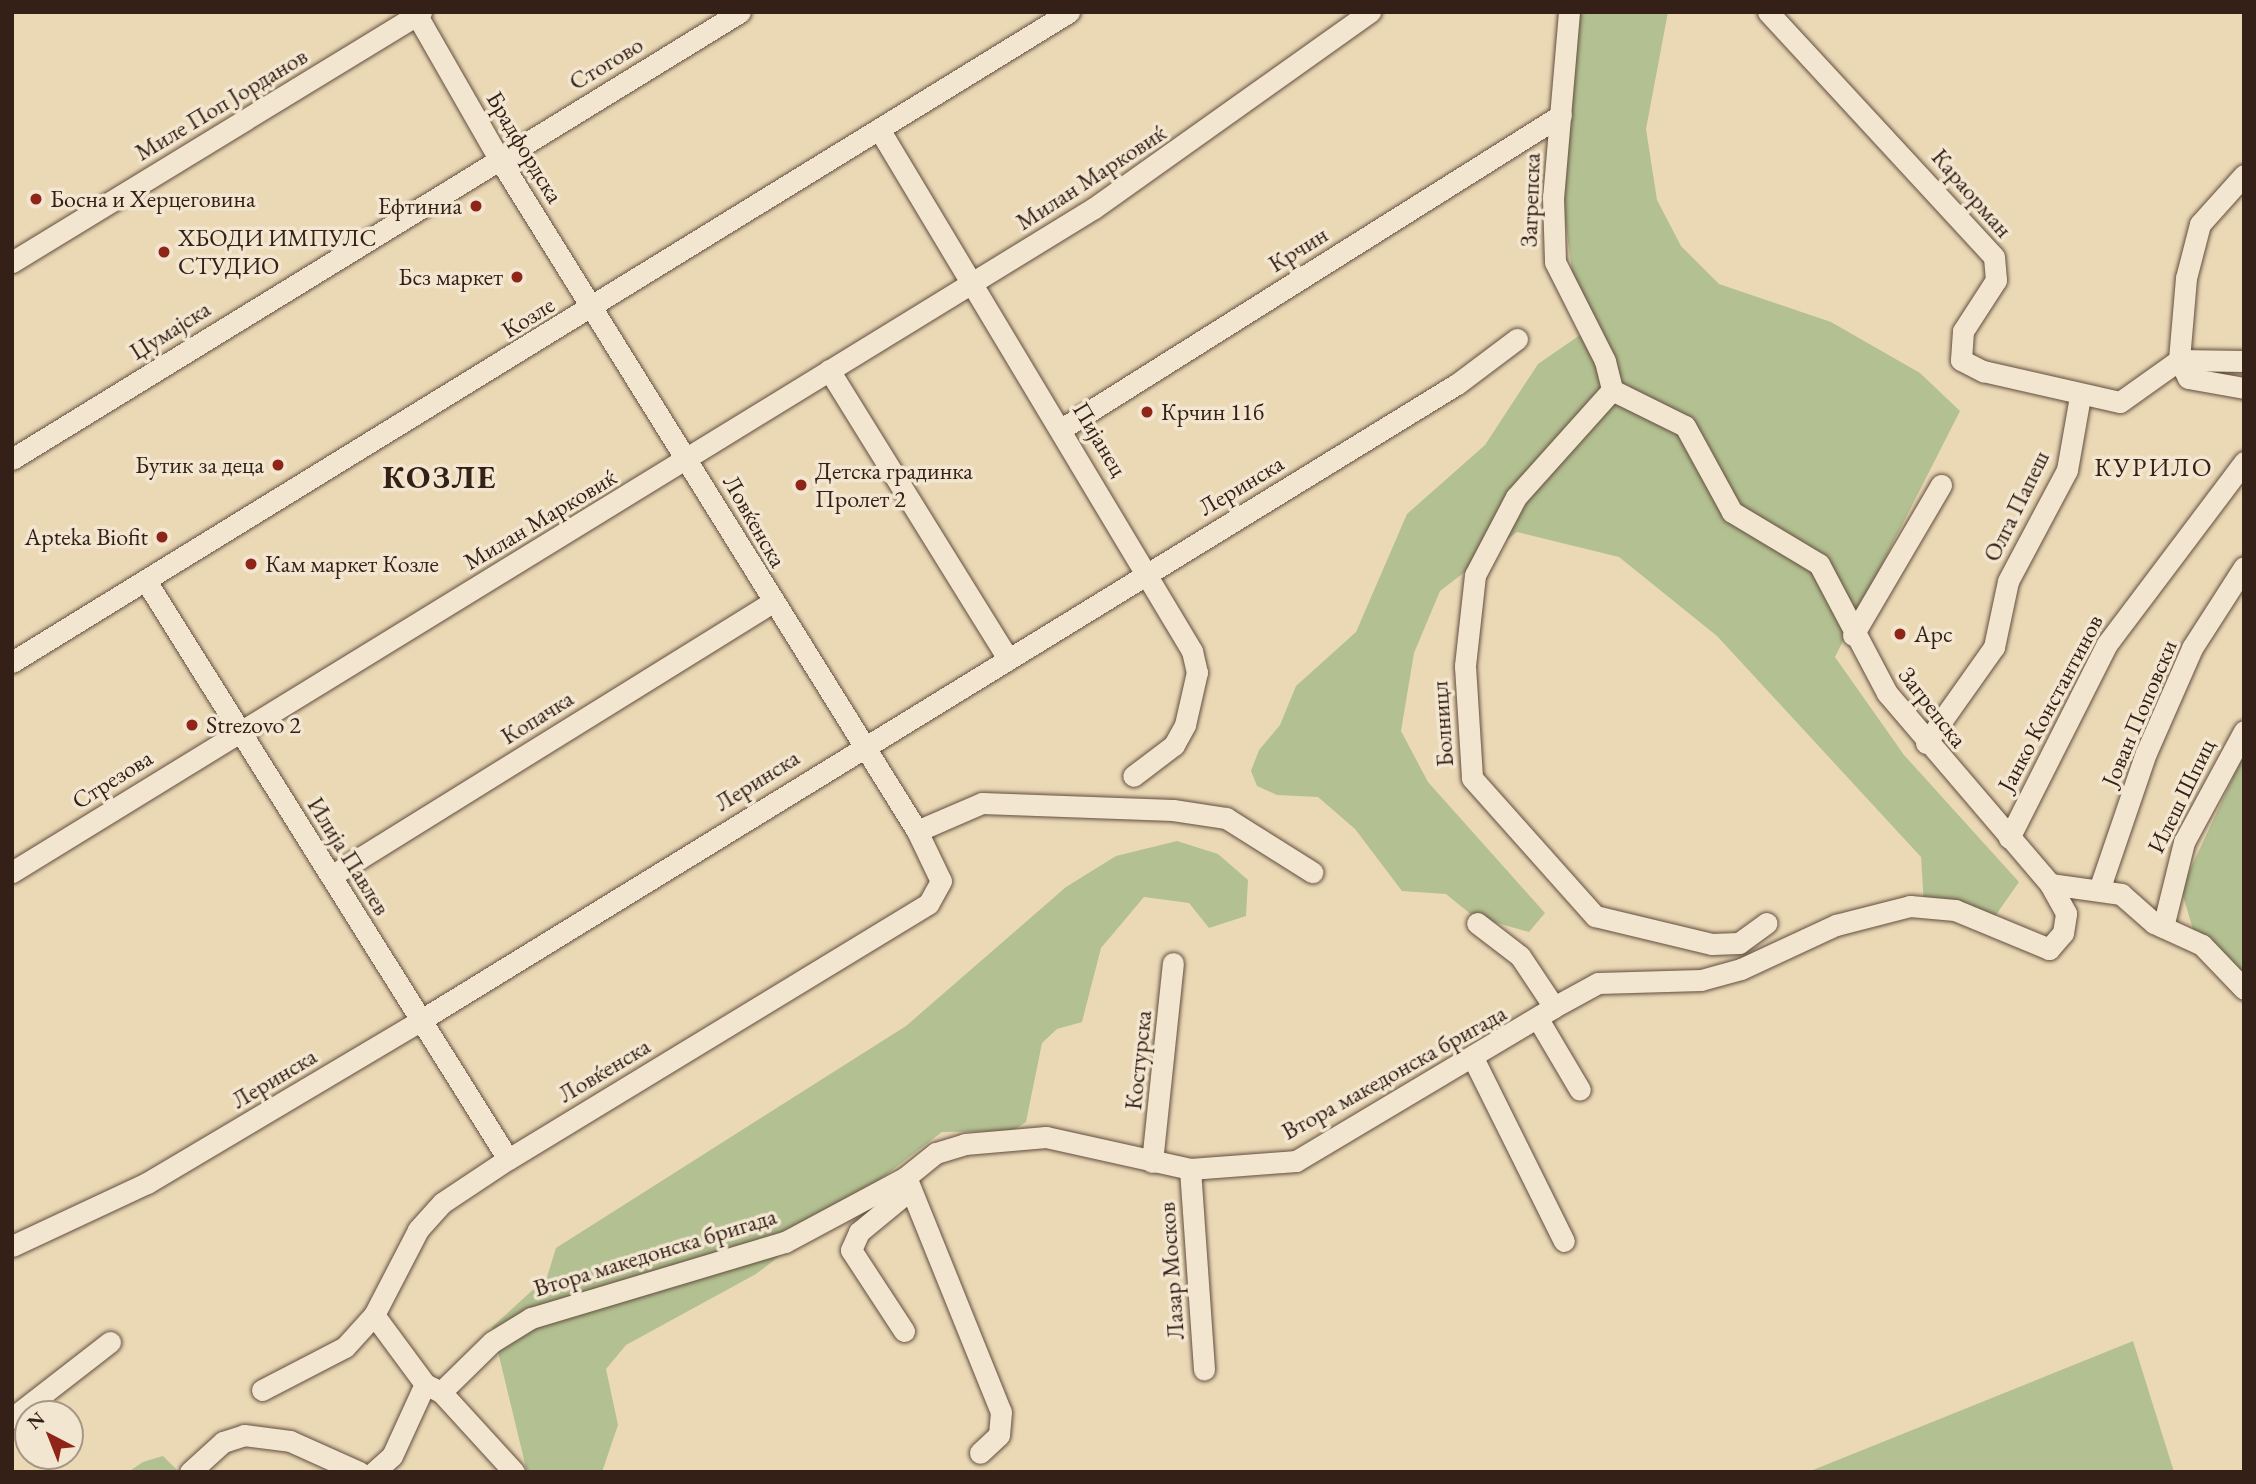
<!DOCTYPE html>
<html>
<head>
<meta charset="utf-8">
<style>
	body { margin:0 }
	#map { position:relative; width:2256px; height:1484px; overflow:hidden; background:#ebd9b6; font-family:"EB Garamond",serif }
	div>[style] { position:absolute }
	.green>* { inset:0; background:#b3c091 }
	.roads { filter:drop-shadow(0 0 2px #624e3f) drop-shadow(0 0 2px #624e3f) }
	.minor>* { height:21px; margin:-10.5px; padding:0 10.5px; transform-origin:10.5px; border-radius:10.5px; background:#f2e6d0 }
	.dots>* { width:19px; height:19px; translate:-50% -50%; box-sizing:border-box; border:4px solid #f2e6d0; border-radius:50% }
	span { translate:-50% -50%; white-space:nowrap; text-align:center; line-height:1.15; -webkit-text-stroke:7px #f2e6d0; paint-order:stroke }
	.street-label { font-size:24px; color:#342017 }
	.poi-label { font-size:24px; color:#342017 }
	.left { translate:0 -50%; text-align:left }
	.right { translate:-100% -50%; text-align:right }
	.neighbourhood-label { font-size:26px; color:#342017; letter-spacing:2px }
	.district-label { font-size:32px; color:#342017; font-weight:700; letter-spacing:2px }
	.frame { position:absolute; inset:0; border:14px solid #342017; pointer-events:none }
	.north { position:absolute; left:14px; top:1400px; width:70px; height:70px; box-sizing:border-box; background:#f2e6d0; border:2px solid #a69786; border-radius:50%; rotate:318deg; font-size:19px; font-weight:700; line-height:28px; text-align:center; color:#342017 }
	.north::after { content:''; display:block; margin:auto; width:24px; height:32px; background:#8f2418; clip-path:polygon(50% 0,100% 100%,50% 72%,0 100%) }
</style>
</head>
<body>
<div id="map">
	<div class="green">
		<i style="clip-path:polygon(1578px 12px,1668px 12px,1646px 129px,1657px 200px,1681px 246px,1719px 284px,1831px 322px,1920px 373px,1960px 411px,1835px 657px,1904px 755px,2019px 882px,1993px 919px,1924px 906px,1921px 857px,1717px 636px,1619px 557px,1517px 532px,1440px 591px,1414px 653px,1401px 731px,1428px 782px,1545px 913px,1529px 932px,1473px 916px,1446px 894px,1402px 891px,1355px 829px,1318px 797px,1277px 795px,1257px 786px,1251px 771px,1259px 750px,1280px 725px,1296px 686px,1356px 632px,1407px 514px,1485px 445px,1538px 364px,1580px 335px,1561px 185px)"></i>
		<i style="clip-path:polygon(2244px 754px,2244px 997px,2195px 936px,2181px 889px)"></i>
		<i style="clip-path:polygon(1177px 841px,1218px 854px,1248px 880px,1246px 916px,1209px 928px,1189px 903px,1144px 897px,1101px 948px,1082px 1022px,1057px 1029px,1042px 1043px,1026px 1122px,1012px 1131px,942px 1132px,756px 1274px,626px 1345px,606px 1369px,618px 1425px,602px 1472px,527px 1472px,492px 1327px,547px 1277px,556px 1248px,906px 1026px,1066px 887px,1116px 856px)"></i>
		<i style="clip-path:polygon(2133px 1341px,2174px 1472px,1808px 1472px)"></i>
		<i style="clip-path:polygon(163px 1456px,179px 1472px,128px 1472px,143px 1462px)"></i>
	</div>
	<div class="roads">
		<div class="minor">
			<i style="left:415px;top:12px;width:167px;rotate:60.2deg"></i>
			<i style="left:498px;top:157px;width:794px;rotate:58.13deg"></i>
			<i style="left:917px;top:831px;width:55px;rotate:64.4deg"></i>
			<i style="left:941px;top:881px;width:26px;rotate:119deg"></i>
			<i style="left:928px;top:904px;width:491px;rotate:148.7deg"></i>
			<i style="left:508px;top:1159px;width:79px;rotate:146.3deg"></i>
			<i style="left:442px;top:1203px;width:36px;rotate:132deg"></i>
			<i style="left:418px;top:1230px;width:96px;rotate:117.4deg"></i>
			<i style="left:374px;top:1315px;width:86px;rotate:53.5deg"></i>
			<i style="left:425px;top:1384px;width:18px;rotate:27deg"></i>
			<i style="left:441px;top:1392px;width:108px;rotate:47.6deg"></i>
			<i style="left:1569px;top:12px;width:186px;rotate:94.9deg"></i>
			<i style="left:1553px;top:197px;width:65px;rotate:88.2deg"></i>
			<i style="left:1555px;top:262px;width:111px;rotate:63.2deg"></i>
			<i style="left:1605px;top:361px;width:30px;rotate:76deg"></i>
			<i style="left:1612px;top:390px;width:81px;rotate:26.3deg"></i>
			<i style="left:1685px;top:426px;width:98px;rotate:61.3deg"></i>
			<i style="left:1732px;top:512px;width:101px;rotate:30.9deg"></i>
			<i style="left:1819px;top:564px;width:146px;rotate:62.2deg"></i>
			<i style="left:1887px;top:693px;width:251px;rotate:49.5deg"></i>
			<i style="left:2050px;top:884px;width:72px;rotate:8deg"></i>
			<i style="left:2121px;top:894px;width:44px;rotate:41.3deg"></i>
			<i style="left:2154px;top:923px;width:53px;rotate:24.6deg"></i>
			<i style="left:2202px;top:945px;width:61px;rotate:46.3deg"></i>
			<i style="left:1768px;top:12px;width:333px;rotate:47.3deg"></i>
			<i style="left:1994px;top:257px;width:23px;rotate:85deg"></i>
			<i style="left:1996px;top:280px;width:61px;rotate:122.9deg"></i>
			<i style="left:1963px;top:331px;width:29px;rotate:94deg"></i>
			<i style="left:1961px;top:360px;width:25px;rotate:27deg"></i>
			<i style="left:1983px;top:371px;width:140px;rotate:12.8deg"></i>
			<i style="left:2120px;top:402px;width:72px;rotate:-35.4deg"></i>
			<i style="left:2179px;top:360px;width:65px;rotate:0.9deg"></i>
			<i style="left:879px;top:129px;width:609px;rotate:59.05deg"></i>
			<i style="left:1192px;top:651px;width:22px;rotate:77deg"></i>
			<i style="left:1197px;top:672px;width:54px;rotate:102.8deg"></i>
			<i style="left:1185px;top:725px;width:23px;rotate:119deg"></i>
			<i style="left:1174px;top:745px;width:51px;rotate:142.9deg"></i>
			<i style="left:2244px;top:175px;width:66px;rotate:131.9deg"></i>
			<i style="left:2200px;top:224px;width:56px;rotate:104.5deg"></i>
			<i style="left:2186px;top:278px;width:82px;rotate:94.9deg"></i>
			<i style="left:2179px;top:360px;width:20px;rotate:63deg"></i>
			<i style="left:2188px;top:378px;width:57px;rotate:10.1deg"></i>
			<i style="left:12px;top:262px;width:479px;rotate:-31.4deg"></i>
			<i style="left:829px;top:370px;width:336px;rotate:58.2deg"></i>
			<i style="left:1612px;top:390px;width:144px;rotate:131.9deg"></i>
			<i style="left:1516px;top:497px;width:88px;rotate:117.7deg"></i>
			<i style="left:1475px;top:575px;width:92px;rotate:96.3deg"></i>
			<i style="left:1465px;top:666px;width:112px;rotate:86.4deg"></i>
			<i style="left:1472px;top:778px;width:185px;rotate:48.3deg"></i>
			<i style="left:1595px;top:916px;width:120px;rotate:13.5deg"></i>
			<i style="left:1712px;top:944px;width:27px;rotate:-2deg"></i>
			<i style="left:1739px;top:943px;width:34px;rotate:-36deg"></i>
			<i style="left:1063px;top:428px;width:588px;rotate:-32.15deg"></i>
			<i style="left:12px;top:459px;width:854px;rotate:-31.55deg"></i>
			<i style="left:146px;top:581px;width:682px;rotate:57.94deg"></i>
			<i style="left:1853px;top:635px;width:174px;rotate:-59.6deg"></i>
			<i style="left:12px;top:662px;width:1241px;rotate:-31.59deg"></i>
			<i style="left:1926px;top:743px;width:118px;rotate:-54.7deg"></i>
			<i style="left:1994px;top:647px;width:67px;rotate:-78deg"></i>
			<i style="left:2008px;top:581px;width:126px;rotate:-62deg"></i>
			<i style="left:2067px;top:470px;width:75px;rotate:-80deg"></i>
			<i style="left:917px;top:831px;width:71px;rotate:-23.3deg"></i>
			<i style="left:982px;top:803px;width:191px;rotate:2.1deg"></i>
			<i style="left:1173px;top:810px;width:54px;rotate:8.6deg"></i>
			<i style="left:1226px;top:818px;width:102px;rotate:32.1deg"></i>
			<i style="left:2009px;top:838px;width:217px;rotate:-63.2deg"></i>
			<i style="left:2107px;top:644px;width:228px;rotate:-53deg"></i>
			<i style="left:12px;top:872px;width:1269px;rotate:-31.54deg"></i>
			<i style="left:1094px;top:208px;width:339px;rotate:-35.4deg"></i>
			<i style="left:331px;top:876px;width:518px;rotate:-31.82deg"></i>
			<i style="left:2100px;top:887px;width:142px;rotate:-71.1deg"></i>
			<i style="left:2146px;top:753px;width:115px;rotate:-66.3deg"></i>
			<i style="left:2192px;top:648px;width:96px;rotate:-57.3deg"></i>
			<i style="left:2163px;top:927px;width:88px;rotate:-76.1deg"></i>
			<i style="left:2184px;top:842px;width:126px;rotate:-61.6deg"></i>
			<i style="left:1554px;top:1007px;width:50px;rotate:-28.6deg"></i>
			<i style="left:1598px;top:983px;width:103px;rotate:-1.7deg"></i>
			<i style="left:1701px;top:980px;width:41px;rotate:-15.4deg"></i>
			<i style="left:1741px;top:969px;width:105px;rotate:-24.9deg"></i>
			<i style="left:1836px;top:925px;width:76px;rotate:-14.4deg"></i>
			<i style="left:1910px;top:906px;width:45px;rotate:5.1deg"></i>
			<i style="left:1955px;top:910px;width:102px;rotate:22.5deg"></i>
			<i style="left:2049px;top:949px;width:21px;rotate:-49deg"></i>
			<i style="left:2063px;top:933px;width:20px;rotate:-81deg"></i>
			<i style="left:2066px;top:913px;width:33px;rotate:-119deg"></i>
			<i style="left:1538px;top:1019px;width:82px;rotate:59.4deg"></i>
			<i style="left:1474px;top:1060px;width:202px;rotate:63.6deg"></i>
			<i style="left:1152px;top:1162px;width:200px;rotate:-84deg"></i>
			<i style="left:1190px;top:1169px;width:201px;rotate:86deg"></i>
			<i style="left:906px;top:1177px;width:253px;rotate:68deg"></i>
			<i style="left:1001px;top:1412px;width:23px;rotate:95deg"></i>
			<i style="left:999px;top:1435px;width:26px;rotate:137deg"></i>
			<i style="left:12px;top:1246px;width:149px;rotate:-25deg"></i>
			<i style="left:147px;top:1183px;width:319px;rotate:-30.7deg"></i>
			<i style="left:421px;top:1020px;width:1216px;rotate:-31.55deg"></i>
			<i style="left:1457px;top:384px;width:75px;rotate:-36.9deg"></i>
			<i style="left:904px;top:1331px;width:97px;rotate:-123.2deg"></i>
			<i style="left:851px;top:1250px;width:20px;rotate:-66deg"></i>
			<i style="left:859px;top:1232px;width:67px;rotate:-39.6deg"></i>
			<i style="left:262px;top:1390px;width:93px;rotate:-27.4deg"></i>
			<i style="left:345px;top:1347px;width:43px;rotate:-47.8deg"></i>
			<i style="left:441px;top:1392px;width:71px;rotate:-44.4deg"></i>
			<i style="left:492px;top:1342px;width:46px;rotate:-31.6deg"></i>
			<i style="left:531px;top:1318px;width:265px;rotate:-16.7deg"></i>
			<i style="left:785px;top:1242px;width:137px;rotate:-28.2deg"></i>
			<i style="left:906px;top:1177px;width:38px;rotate:-39deg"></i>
			<i style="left:936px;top:1153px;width:30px;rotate:-17deg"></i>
			<i style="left:965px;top:1144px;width:81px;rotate:-4.9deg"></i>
			<i style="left:1046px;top:1137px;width:148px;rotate:12.5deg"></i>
			<i style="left:1190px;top:1169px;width:106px;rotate:-4.3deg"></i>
			<i style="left:1296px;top:1161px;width:300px;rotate:-30.8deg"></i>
			<i style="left:1554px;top:1007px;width:61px;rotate:-123.7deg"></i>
			<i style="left:1520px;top:956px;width:54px;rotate:-142.5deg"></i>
			<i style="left:12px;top:1418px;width:124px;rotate:-37.8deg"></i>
			<i style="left:190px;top:1472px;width:45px;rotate:-42.3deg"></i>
			<i style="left:223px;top:1442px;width:22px;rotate:-18deg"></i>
			<i style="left:244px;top:1435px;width:46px;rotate:7.4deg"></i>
			<i style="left:290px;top:1441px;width:76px;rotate:24.2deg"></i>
			<i style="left:374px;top:1472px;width:24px;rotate:-42deg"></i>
			<i style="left:392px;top:1456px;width:79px;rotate:-65.4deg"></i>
		</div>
	</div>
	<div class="dots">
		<i style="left:36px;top:199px;background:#8f2418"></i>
		<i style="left:476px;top:206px;background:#8f2418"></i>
		<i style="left:164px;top:252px;background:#8f2418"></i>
		<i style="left:517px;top:277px;background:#8f2418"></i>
		<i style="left:1147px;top:412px;background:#8f2418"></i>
		<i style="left:278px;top:465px;background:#8f2418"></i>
		<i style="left:801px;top:485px;background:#8f2418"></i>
		<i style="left:162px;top:537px;background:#8f2418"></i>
		<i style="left:251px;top:564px;background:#8f2418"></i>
		<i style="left:1900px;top:634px;background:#8f2418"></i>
		<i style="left:192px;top:725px;background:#8f2418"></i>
	</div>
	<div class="street-label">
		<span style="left:606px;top:63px;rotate:-31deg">Стогово</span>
		<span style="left:221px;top:104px;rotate:-31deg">Миле Поп Јорданов</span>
		<span style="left:525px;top:147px;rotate:59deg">Брадфордска</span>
		<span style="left:1091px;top:177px;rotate:-33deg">Милан Марковиќ</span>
		<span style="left:1972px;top:193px;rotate:49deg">Караорман</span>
		<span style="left:1530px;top:200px;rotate:-88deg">Загрепска</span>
		<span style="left:1298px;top:249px;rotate:-32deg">Крчин</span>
		<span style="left:528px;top:317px;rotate:-32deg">Козле</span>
		<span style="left:170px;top:330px;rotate:-32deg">Џумајска</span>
		<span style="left:1100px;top:439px;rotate:59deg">Пијанец</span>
		<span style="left:1241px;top:485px;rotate:-31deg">Леринска</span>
		<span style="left:2016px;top:506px;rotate:-64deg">Олга Папеш</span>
		<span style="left:540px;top:519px;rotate:-31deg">Милан Марковиќ</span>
		<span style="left:755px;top:521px;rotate:60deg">Ловќенска</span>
		<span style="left:2050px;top:703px;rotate:-62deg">Јанко Константинов</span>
		<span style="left:1933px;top:707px;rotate:52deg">Загрепска</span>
		<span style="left:2139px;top:713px;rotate:-67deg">Јован Поповски</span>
		<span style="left:537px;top:717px;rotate:-32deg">Копачка</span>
		<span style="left:1442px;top:724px;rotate:-94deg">Болницл</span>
		<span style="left:112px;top:779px;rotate:-32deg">Стрезова</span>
		<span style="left:757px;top:780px;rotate:-32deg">Леринска</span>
		<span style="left:2181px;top:796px;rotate:-64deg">Илеш Шпиц</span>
		<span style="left:349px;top:856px;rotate:58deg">Илија Павлев</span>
		<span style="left:1138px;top:1060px;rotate:-84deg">Костурска</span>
		<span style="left:604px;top:1070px;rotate:-31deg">Ловќенска</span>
		<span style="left:1394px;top:1072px;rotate:-29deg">Втора македонска бригада</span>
		<span style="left:274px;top:1078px;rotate:-31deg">Леринска</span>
		<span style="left:655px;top:1252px;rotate:-17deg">Втора македонска бригада</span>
		<span style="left:1171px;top:1271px;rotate:-94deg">Лазар Москов</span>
	</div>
	<div class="poi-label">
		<span class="left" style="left:50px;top:199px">Босна и Херцеговина</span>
		<span class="right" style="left:462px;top:206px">Ефтиниа</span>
		<span class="left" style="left:178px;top:252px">ХБОДИ ИМПУЛС<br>СТУДИО</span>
		<span class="right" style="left:503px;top:277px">Бсз маркет</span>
		<span class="left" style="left:1161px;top:412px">Крчин 11б</span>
		<span class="right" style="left:264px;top:465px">Бутик за деца</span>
		<span class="left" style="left:815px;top:485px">Детска градинка<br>Пролет 2</span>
		<span class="right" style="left:148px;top:537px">Apteka Biofit</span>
		<span class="left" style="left:265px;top:564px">Кам маркет Козле</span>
		<span class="left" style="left:1914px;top:634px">Арс</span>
		<span class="left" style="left:206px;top:725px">Strezovo 2</span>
	</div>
	<div class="neighbourhood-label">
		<span style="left:2154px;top:468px">КУРИЛО</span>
	</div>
	<div class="district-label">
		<span style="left:440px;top:477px">КОЗЛЕ</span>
	</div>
	<div class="frame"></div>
	<div class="north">N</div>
</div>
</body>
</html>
